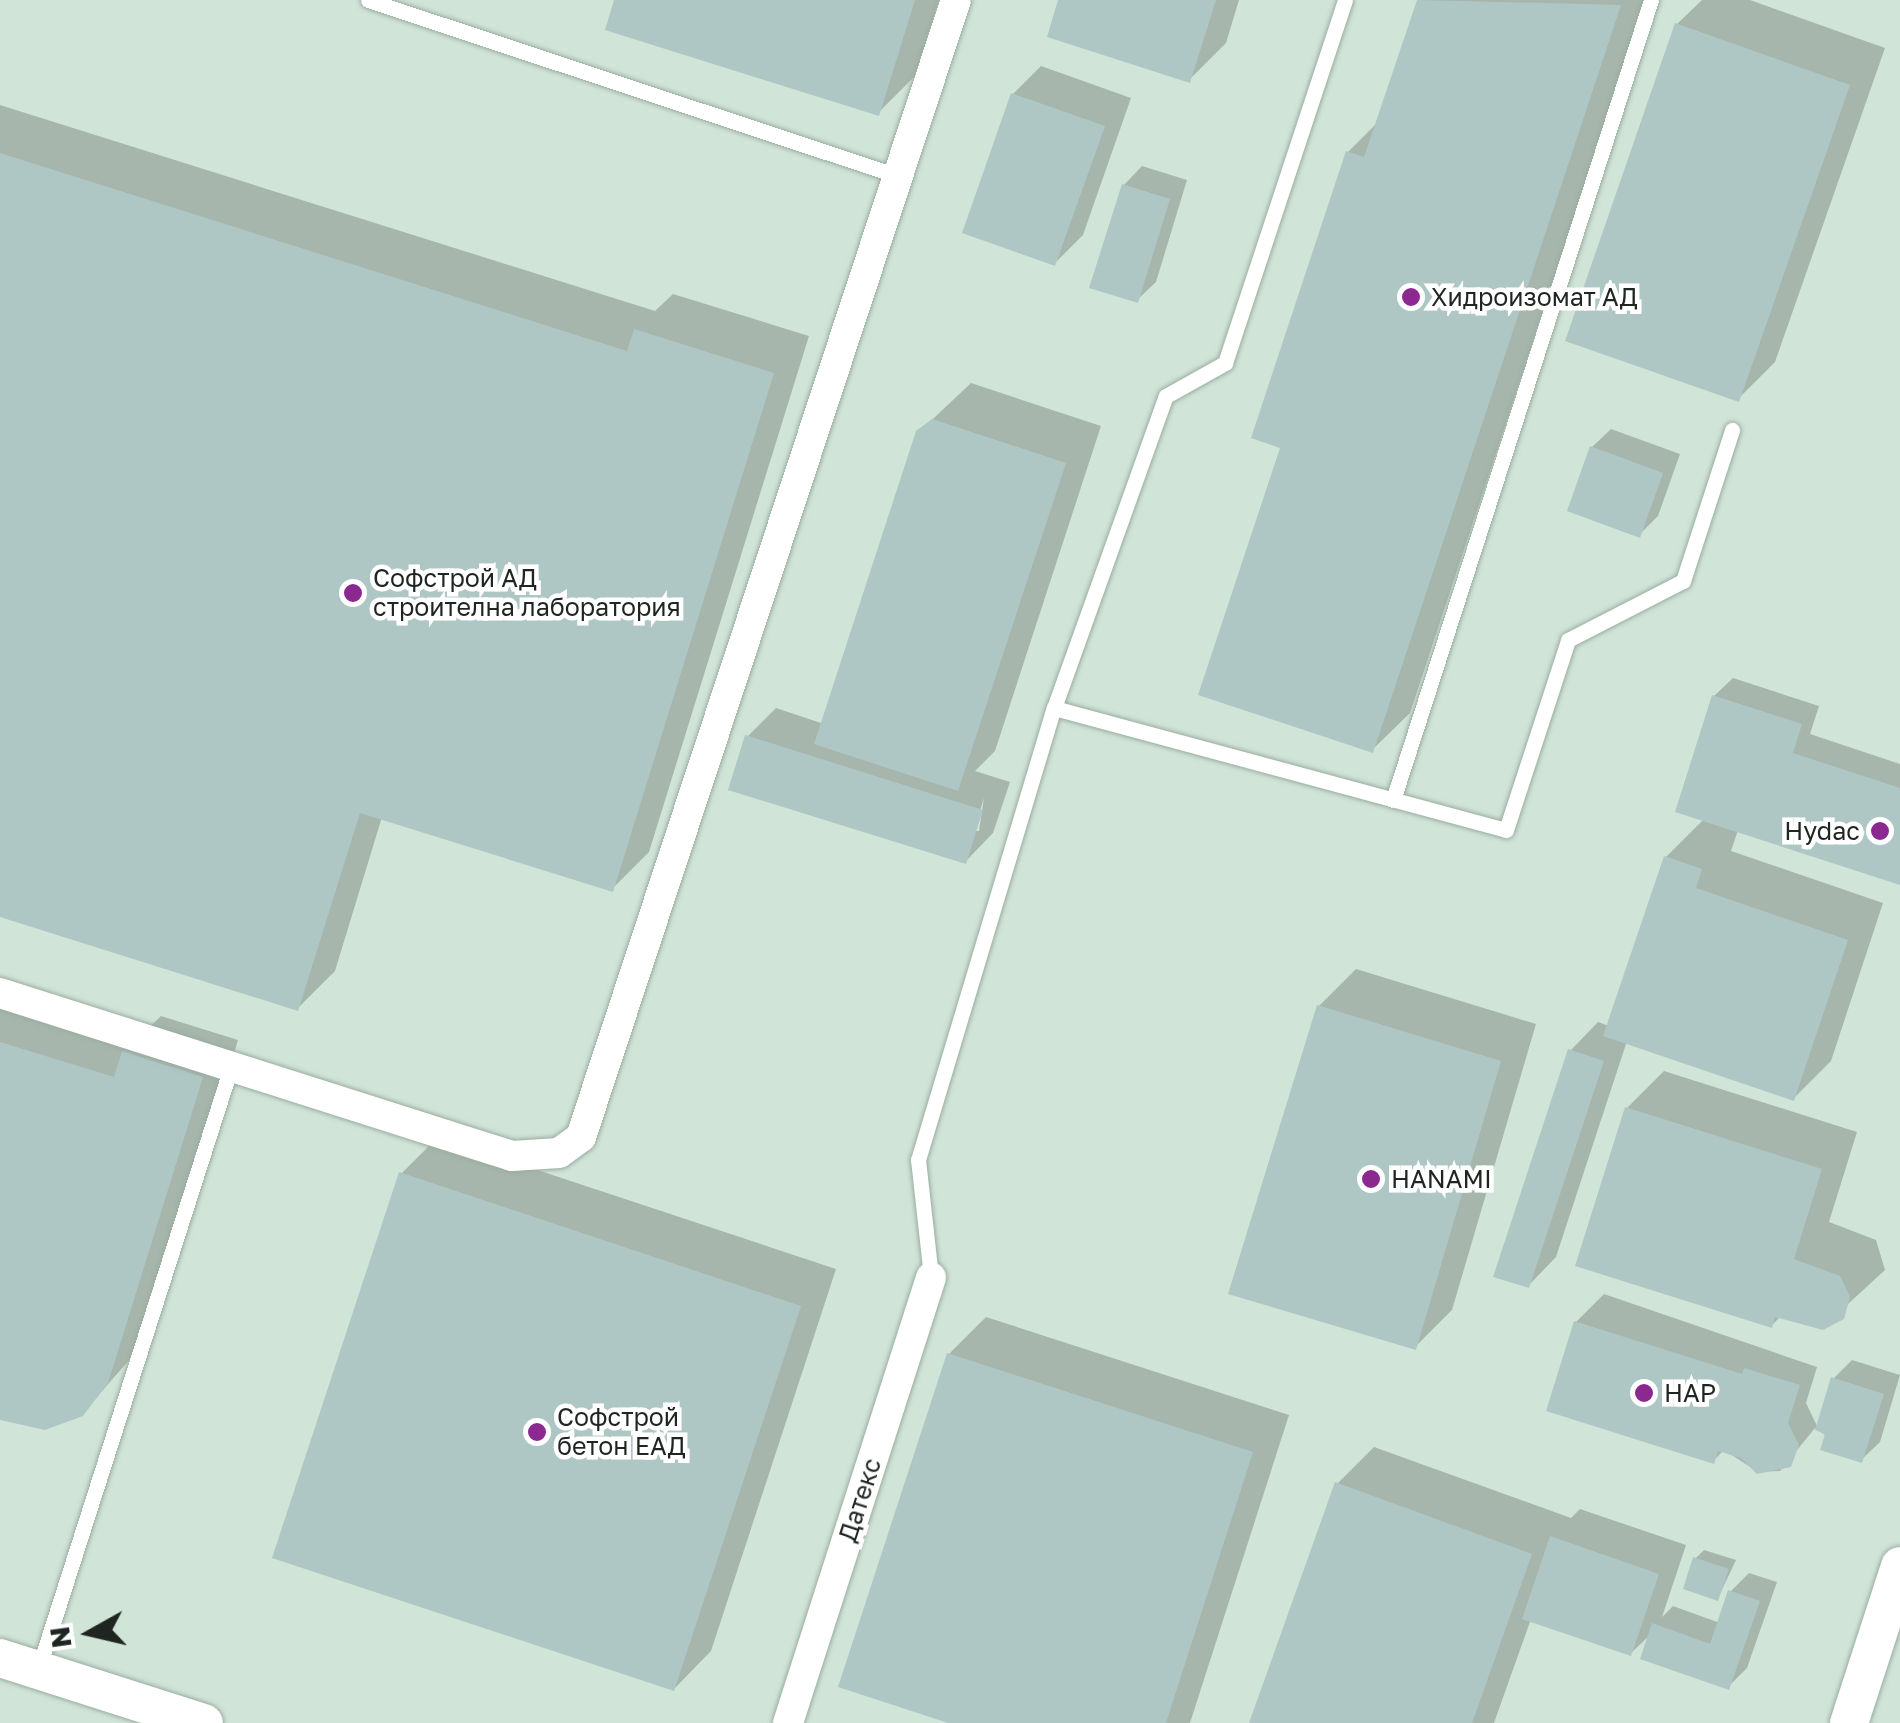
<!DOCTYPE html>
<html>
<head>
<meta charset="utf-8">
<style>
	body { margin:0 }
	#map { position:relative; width:1900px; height:1723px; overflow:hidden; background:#d1e4d8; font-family:"Golos Text",sans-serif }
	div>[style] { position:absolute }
	.shadow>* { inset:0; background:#0003 }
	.building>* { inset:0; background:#aec7c5 }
	.roads { filter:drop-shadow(0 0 2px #99aca0) drop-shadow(0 0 2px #99aca0) }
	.service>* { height:15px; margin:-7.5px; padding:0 7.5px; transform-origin:7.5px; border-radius:7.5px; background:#fff }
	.minor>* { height:30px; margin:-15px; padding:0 15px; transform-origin:15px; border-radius:15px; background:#fff }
	.tertiary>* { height:38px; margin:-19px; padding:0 19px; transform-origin:19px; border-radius:19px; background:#fff }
	.dots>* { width:28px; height:28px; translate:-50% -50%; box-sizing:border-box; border:5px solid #fff; border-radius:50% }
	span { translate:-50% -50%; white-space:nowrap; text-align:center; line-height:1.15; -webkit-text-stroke:9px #fff; paint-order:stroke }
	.poi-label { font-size:25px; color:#1f2621 }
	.left { translate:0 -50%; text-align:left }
	.right { translate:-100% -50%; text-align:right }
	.street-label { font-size:25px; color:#1f2621 }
	.north { position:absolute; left:40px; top:1583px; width:100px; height:100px; -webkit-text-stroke:8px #fff; paint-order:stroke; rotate:262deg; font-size:28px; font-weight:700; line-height:40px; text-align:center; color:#1f2621 }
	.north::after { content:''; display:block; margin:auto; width:35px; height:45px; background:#1f2621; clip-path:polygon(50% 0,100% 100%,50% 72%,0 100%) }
</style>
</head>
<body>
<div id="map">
	<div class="shadow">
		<i style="clip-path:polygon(617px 0,939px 0,915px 76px,878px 113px)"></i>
		<i style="clip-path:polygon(1061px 0,1239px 0,1226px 43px,1189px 80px)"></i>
		<i style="clip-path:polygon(1419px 0,1646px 0,1410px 713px,1372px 750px,1283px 446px,1348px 152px,1379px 121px)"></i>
		<i style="clip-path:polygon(1702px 0,1750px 0,1885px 48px,1775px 362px,1738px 399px,1677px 24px)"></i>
		<i style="clip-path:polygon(1041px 66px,1131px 98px,1083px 235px,1055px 263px,1013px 94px)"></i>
		<i style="clip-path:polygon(0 105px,655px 311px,673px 294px,809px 336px,649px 852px,612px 889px,382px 817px,335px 971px,298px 1008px,0 915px)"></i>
		<i style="clip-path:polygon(1142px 166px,1187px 180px,1156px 282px,1137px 300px,1124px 185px)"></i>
		<i style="clip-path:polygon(evenodd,971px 383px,1101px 426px,995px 751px,975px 771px,1010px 782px,993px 833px,965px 862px,747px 737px,776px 708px,824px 724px,918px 433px,971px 383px,984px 798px,979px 831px,974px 831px,984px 798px)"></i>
		<i style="clip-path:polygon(1611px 429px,1680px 454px,1658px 516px,1639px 535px,1592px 447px)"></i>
		<i style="clip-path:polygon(1733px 678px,1819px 706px,1810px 734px,1900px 764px,1900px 883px,1738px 830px,1731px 851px,1883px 903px,1831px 1061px,1794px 1098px,1627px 1041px,1556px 1257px,1528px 1286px,1570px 1051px,1598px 1022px,1609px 1026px,1666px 857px,1704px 819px,1714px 696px)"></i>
		<i style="clip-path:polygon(1356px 969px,1536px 1024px,1452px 1310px,1415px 1347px,1319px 1006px)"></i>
		<i style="clip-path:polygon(0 994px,139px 1037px,161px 1016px,238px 1040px,144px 1343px,82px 1414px,0 1416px)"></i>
		<i style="clip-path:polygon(1664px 1071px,1857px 1132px,1829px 1222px,1876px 1240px,1885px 1270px,1823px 1327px,1781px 1316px,1772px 1325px,1627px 1108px)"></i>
		<i style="clip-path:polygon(438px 1137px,836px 1269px,711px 1651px,674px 1689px,401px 1174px)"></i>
		<i style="clip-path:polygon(1604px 1294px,1817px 1367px,1806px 1403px,1818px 1428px,1833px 1379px,1852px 1360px,1900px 1375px,1880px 1442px,1861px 1460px,1815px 1428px,1780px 1471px,1758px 1472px,1724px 1450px,1713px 1461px,1576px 1322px)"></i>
		<i style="clip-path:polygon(986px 1317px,1289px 1415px,1190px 1723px,956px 1723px,949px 1354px)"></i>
		<i style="clip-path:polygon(1374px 1447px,1571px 1518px,1580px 1509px,1686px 1545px,1662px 1617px,1673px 1606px,1720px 1623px,1731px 1591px,1749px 1573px,1777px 1582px,1747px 1668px,1728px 1687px,1652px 1633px,1631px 1653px,1531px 1619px,1494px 1723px,1251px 1723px,1337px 1484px)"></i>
		<i style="clip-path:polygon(1704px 1550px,1736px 1560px,1718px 1598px,1695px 1559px)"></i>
	</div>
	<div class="building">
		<i style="clip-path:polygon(614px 0,915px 0,879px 116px,605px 30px)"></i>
		<i style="clip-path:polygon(1058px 0,1216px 0,1190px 83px,1047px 37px)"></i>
		<i style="clip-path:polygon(1417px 0,1621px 5px,1373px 753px,1198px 695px,1280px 448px,1251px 438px,1346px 151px,1364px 157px)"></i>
		<i style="clip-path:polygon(1675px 23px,1850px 85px,1739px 402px,1565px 341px)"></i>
		<i style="clip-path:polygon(1011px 93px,1105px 126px,1055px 266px,962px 233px)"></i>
		<i style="clip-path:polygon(0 153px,627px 351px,634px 329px,774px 373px,613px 892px,360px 813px,298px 1011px,0 917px)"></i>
		<i style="clip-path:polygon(1122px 184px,1170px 199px,1138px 303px,1089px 288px)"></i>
		<i style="clip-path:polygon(932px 419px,1066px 463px,958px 791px,814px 744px,916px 431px)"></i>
		<i style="clip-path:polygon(1590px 446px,1663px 473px,1640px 538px,1567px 511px)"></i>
		<i style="clip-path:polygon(1712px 695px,1802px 724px,1793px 753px,1900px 788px,1900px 885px,1675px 812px)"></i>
		<i style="clip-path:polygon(745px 735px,983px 810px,966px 864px,728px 790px)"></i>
		<i style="clip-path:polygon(1664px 856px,1702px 869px,1696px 888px,1848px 940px,1794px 1101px,1603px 1036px)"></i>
		<i style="clip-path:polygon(1317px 1005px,1501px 1061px,1416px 1350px,1228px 1294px)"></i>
		<i style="clip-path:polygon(0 1042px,114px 1077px,122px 1051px,203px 1077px,108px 1383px,83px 1416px,45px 1430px,0 1420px)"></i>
		<i style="clip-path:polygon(1568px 1049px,1604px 1061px,1529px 1288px,1493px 1277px)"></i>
		<i style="clip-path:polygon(1625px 1107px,1822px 1169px,1794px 1259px,1840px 1276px,1850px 1297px,1844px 1319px,1823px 1330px,1775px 1317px,1772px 1328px,1575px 1266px)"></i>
		<i style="clip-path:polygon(399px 1172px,801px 1306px,674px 1691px,272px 1558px)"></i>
		<i style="clip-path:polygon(1574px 1321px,1742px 1374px,1744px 1368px,1800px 1385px,1788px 1423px,1799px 1445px,1791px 1467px,1757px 1474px,1741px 1458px,1718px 1451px,1714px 1464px,1546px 1411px)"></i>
		<i style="clip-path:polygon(947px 1353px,1253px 1452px,1166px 1723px,948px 1723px,838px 1687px)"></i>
		<i style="clip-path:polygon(1831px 1377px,1884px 1394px,1862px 1463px,1820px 1450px,1825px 1434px,1815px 1430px)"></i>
		<i style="clip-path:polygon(1335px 1482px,1532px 1554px,1472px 1723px,1249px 1723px)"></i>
		<i style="clip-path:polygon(1550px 1536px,1659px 1574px,1631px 1656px,1522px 1619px)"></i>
		<i style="clip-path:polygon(1693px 1557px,1729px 1569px,1718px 1601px,1683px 1589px)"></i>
		<i style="clip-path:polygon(1728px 1590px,1760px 1601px,1729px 1690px,1640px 1659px,1652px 1623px,1710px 1644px)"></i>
	</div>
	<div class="roads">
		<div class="service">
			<i style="left:368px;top:0;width:558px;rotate:18.37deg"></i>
			<i style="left:1054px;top:708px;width:468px;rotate:15.1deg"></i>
			<i style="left:1506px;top:830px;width:200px;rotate:-71.9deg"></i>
			<i style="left:1568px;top:640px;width:129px;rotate:-27.2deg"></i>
			<i style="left:1683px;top:581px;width:159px;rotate:-72deg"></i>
			<i style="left:1393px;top:800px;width:841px;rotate:-72.13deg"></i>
			<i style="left:931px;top:1277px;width:118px;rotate:-96.3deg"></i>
			<i style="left:918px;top:1160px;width:472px;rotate:-73.3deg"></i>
			<i style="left:1054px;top:708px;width:331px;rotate:-70.3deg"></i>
			<i style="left:1166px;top:396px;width:68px;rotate:-29.2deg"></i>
			<i style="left:1225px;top:363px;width:382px;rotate:-71.7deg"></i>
			<i style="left:38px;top:1670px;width:636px;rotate:-72.25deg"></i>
		</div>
		<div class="minor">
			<i style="left:0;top:993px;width:537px;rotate:17.66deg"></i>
			<i style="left:512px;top:1156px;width:47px;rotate:-3.7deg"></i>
			<i style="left:559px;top:1153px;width:27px;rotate:-36deg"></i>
			<i style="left:581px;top:1137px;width:1197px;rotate:-71.75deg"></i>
			<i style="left:788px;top:1723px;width:468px;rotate:-72.2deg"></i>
		</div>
		<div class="tertiary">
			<i style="left:0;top:1658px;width:214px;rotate:17.7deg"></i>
			<i style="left:1849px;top:1723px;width:165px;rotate:-72deg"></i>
		</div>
	</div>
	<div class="dots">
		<i style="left:1411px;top:297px;background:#8b2991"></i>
		<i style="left:353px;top:593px;background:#8b2991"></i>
		<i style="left:1880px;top:831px;background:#8b2991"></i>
		<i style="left:1371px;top:1179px;background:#8b2991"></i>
		<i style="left:1644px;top:1393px;background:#8b2991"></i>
		<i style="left:537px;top:1432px;background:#8b2991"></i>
	</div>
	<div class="poi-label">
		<span class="left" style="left:1431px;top:297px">Хидроизомат АД</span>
		<span class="left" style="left:373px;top:593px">Софстрой АД<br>строителна лаборатория</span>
		<span class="right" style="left:1860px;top:831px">Hydac</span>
		<span class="left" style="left:1391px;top:1179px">HANAMI</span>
		<span class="left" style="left:1664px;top:1393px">НАР</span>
		<span class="left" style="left:557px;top:1432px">Софстрой<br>бетон ЕАД</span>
	</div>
	<div class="street-label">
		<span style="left:860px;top:1500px;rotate:-72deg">Датекс</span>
	</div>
	<div class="north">N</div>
</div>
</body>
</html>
